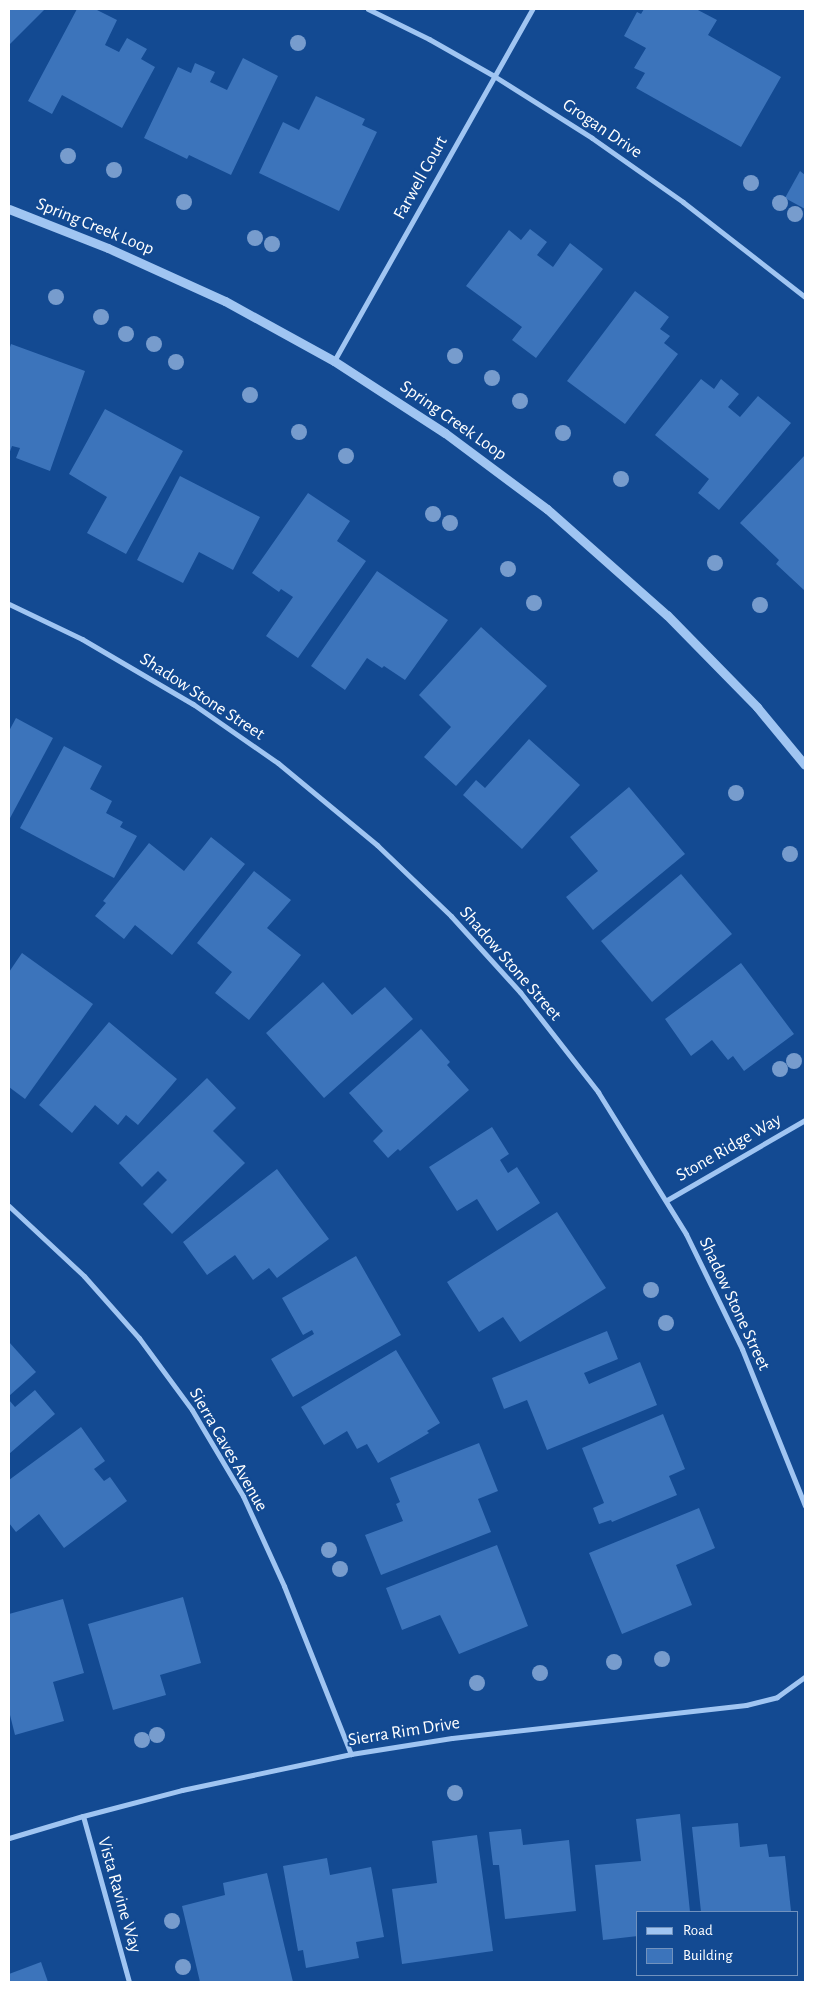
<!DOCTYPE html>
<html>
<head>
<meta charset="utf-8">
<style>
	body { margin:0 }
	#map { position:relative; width:814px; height:1991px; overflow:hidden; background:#134a92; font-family:"Alegreya Sans",sans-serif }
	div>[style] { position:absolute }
	.building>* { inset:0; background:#3c74bb }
	.minor>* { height:5px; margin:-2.5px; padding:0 2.5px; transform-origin:2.5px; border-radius:2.5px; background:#a0c5f2 }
	.tertiary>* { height:9px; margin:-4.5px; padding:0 4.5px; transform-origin:4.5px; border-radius:4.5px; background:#a0c5f2 }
	.trees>* { width:16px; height:16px; margin:-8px; border-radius:50%; background:#779ccd }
	span { translate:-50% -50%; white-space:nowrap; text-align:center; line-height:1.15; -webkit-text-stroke:4px #134a92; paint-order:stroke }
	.street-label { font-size:18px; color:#fff }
	.frame { position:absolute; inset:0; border:10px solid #fff; pointer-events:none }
	.legend { position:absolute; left:636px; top:1911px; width:162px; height:65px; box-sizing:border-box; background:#134a92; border:1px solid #7192be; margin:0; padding:6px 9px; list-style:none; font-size:15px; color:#fff }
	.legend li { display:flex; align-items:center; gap:10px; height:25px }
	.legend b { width:25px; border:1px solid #7192be }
</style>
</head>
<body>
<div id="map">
	<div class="building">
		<i style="clip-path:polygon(9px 9px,45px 9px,9px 45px)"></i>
		<i style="clip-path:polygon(77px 9px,95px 9px,117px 20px,105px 45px,119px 52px,127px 38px,147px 49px,141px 59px,155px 67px,122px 128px,62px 95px,52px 114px,28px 101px)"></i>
		<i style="clip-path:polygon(644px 9px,696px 9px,717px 20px,708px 35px,781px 77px,741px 147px,636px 88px,645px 73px,634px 68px,646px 48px,624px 36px,637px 12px,641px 14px)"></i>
		<i style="clip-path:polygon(243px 58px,278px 76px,231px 175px,189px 155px,187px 159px,144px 138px,178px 67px,191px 73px,195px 63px,215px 72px,210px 82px,227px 90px)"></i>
		<i style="clip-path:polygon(316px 96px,365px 119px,362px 125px,377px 132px,339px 211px,259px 173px,283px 122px,299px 130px)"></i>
		<i style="clip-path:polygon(800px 171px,805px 175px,805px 209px,785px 198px)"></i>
		<i style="clip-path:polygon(530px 229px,547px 242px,537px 255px,553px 267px,570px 243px,603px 269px,536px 358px,512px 340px,522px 327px,466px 286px,509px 230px,521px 240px)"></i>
		<i style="clip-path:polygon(635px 291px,669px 317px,660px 329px,670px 336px,664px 343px,678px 354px,625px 424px,567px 381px)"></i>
		<i style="clip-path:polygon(11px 344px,85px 371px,50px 471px,16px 458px,20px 448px,12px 446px,9px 454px,9px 350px)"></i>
		<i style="clip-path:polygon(701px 379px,714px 389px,721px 379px,739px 394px,728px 407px,740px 417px,758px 396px,791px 423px,719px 510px,698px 493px,709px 479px,655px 435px)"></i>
		<i style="clip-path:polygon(105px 409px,183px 451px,126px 554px,87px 533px,107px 497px,69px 474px)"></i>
		<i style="clip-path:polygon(805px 455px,805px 591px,776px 564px,779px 560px,740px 523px)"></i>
		<i style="clip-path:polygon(180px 476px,260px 517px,233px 570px,199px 552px,183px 583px,137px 560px)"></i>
		<i style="clip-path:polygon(308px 493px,350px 521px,337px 541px,366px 561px,298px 658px,266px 636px,293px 597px,281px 589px,279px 592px,252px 573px)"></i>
		<i style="clip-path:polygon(377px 571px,448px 620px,405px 680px,384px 666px,382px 668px,367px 658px,345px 690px,311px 666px)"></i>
		<i style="clip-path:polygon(481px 627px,547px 686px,456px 786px,424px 757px,451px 727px,419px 695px)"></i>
		<i style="clip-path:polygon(16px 718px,53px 738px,9px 820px,9px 731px)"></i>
		<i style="clip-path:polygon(529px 739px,580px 785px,522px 849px,463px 795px,476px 780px,485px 788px)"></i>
		<i style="clip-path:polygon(64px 746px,102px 766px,90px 789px,112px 801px,106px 813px,123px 822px,120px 827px,137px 836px,114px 878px,20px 828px)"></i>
		<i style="clip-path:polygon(629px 787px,685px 854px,593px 930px,566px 897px,598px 871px,570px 837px)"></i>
		<i style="clip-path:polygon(211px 837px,245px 864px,172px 955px,135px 925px,124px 939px,95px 916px,106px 903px,103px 901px,149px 843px,184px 871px)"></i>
		<i style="clip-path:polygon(254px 871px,291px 900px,267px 928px,301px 955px,249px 1020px,215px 993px,232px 972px,197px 943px)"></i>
		<i style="clip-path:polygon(681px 874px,732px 934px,652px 1002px,601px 941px)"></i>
		<i style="clip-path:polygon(22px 953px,93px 1004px,25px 1099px,9px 1087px,9px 972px)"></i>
		<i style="clip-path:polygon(741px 963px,794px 1034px,744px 1071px,733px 1056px,728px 1060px,712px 1040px,691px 1056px,665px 1019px)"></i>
		<i style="clip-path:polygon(323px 982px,352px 1015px,385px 987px,413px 1019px,324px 1098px,266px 1033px)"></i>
		<i style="clip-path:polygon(109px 1022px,177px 1079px,138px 1125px,126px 1115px,118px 1125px,95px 1105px,72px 1133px,39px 1105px)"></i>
		<i style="clip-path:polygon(421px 1029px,450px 1062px,447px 1065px,469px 1090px,400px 1151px,398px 1149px,388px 1158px,373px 1141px,383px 1131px,349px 1093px)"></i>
		<i style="clip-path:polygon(207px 1078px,236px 1108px,213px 1131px,245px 1163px,172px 1234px,143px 1204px,167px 1180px,158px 1171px,142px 1187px,119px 1163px)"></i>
		<i style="clip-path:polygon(492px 1127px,509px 1154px,500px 1160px,508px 1173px,517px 1167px,540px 1203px,497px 1231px,477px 1199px,457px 1211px,429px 1167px)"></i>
		<i style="clip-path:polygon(277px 1169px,329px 1239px,277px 1278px,269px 1268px,253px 1280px,235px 1255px,207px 1275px,183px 1242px)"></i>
		<i style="clip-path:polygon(557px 1212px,606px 1288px,520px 1342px,503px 1317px,479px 1332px,447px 1282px)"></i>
		<i style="clip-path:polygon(356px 1256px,401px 1335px,293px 1397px,271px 1359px,314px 1334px,312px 1330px,303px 1335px,282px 1298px)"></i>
		<i style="clip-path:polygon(607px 1331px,618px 1359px,584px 1373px,589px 1384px,640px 1362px,657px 1405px,547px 1450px,527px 1400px,504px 1409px,492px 1378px)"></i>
		<i style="clip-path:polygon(9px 1342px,36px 1372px,9px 1396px)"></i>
		<i style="clip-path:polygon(396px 1350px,440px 1423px,427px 1431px,429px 1433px,378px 1463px,367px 1444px,357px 1449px,347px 1431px,324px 1445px,301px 1407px)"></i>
		<i style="clip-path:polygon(35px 1390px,55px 1414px,9px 1454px,9px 1400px,15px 1407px)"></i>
		<i style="clip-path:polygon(663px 1414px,685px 1469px,669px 1476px,677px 1495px,612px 1522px,611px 1520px,599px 1524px,593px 1508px,604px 1503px,582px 1448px)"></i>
		<i style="clip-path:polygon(81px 1427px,105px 1461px,94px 1469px,104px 1481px,110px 1477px,127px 1501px,64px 1548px,39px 1514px,16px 1532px,9px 1523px,9px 1480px)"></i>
		<i style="clip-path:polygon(479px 1443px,498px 1491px,478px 1499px,491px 1532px,381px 1575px,365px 1535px,403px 1521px,396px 1504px,400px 1502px,390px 1478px)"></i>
		<i style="clip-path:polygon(699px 1508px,715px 1548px,676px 1565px,692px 1605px,622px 1634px,589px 1553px)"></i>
		<i style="clip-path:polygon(497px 1545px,528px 1626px,459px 1654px,440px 1615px,402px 1630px,386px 1588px)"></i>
		<i style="clip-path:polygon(183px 1597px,201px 1663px,160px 1675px,166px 1695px,113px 1710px,88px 1624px)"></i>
		<i style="clip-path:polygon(63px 1599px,84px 1673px,53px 1682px,64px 1721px,15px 1735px,9px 1711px,9px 1614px)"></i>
		<i style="clip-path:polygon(680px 1814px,690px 1912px,638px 1912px,638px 1936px,603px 1940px,595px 1865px,641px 1861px,636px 1819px)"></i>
		<i style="clip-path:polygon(738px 1823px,740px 1847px,767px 1844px,769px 1857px,785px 1856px,791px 1911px,701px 1912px,692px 1827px)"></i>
		<i style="clip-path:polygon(521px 1829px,523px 1845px,569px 1840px,576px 1911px,505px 1919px,499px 1865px,493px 1865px,489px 1832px)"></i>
		<i style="clip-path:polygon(477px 1835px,493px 1951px,402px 1964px,392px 1889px,437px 1883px,432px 1841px)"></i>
		<i style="clip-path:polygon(327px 1858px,330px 1875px,371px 1867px,384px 1937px,356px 1942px,359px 1958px,306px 1968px,303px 1950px,298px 1951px,283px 1866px)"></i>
		<i style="clip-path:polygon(267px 1873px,293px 1982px,200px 1982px,182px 1906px,225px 1895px,223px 1883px)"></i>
		<i style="clip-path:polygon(41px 1962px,48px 1982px,9px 1982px,9px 1974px)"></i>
	</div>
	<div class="minor">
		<i style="left:368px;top:9px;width:68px;rotate:26.2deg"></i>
		<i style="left:429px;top:39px;width:75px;rotate:29.6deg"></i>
		<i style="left:494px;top:76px;width:116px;rotate:32.3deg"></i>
		<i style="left:592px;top:138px;width:111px;rotate:35.1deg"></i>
		<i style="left:683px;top:202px;width:155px;rotate:37.9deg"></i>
		<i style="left:334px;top:361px;width:404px;rotate:-60.6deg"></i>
		<i style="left:9px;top:604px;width:81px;rotate:25.6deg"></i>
		<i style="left:82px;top:639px;width:129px;rotate:30.4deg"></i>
		<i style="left:193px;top:704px;width:103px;rotate:34.8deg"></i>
		<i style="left:278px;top:763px;width:129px;rotate:39.6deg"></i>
		<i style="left:377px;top:845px;width:103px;rotate:43.8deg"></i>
		<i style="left:451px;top:916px;width:103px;rotate:47.8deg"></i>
		<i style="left:520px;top:992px;width:127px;rotate:52deg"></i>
		<i style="left:598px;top:1092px;width:167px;rotate:58.2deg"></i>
		<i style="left:686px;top:1234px;width:128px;rotate:64deg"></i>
		<i style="left:742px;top:1349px;width:169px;rotate:68.1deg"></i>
		<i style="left:667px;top:1200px;width:160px;rotate:-30.1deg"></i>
		<i style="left:9px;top:1206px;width:103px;rotate:43deg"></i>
		<i style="left:84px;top:1276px;width:83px;rotate:48.4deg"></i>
		<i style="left:139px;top:1338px;width:89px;rotate:53.6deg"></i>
		<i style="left:192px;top:1410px;width:100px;rotate:59.3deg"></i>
		<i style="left:243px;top:1496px;width:99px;rotate:65.5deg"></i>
		<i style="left:284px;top:1586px;width:181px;rotate:68.3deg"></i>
		<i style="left:83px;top:1816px;width:172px;rotate:74.5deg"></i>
		<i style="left:9px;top:1838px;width:77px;rotate:-16.6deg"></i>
		<i style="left:83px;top:1816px;width:102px;rotate:-14.7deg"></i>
		<i style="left:182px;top:1790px;width:173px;rotate:-12deg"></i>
		<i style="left:351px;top:1754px;width:102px;rotate:-9deg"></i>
		<i style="left:452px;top:1738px;width:296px;rotate:-6.4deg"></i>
		<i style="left:746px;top:1705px;width:32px;rotate:-14deg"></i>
		<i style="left:777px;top:1697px;width:34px;rotate:-36deg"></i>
	</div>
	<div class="tertiary">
		<i style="left:9px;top:209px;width:106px;rotate:21.5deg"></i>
		<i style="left:108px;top:248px;width:128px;rotate:24.4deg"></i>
		<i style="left:225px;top:301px;width:124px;rotate:28.8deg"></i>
		<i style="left:334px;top:361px;width:132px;rotate:33deg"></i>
		<i style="left:445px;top:433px;width:127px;rotate:36.7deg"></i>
		<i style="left:547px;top:509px;width:160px;rotate:41.5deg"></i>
		<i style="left:667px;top:615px;width:129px;rotate:45.6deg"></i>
		<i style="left:757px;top:707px;width:75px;rotate:50.4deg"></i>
	</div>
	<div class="trees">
		<i style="left:298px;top:43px"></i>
		<i style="left:68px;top:156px"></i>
		<i style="left:114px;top:170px"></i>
		<i style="left:751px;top:183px"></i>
		<i style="left:184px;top:202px"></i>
		<i style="left:780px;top:203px"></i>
		<i style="left:795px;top:214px"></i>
		<i style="left:255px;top:238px"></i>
		<i style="left:272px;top:244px"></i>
		<i style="left:56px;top:297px"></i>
		<i style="left:101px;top:317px"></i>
		<i style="left:126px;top:334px"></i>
		<i style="left:154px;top:344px"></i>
		<i style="left:455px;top:356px"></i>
		<i style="left:176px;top:362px"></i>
		<i style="left:492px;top:378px"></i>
		<i style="left:250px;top:395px"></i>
		<i style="left:520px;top:401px"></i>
		<i style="left:299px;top:432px"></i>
		<i style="left:563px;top:433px"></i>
		<i style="left:346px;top:456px"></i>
		<i style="left:621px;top:479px"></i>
		<i style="left:433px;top:514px"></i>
		<i style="left:450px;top:523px"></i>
		<i style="left:715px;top:563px"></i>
		<i style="left:508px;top:569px"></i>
		<i style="left:534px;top:603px"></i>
		<i style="left:760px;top:605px"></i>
		<i style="left:736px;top:793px"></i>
		<i style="left:790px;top:854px"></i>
		<i style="left:794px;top:1061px"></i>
		<i style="left:780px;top:1069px"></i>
		<i style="left:651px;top:1290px"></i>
		<i style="left:666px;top:1323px"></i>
		<i style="left:329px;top:1550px"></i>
		<i style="left:340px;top:1569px"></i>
		<i style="left:662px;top:1659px"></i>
		<i style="left:614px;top:1662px"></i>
		<i style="left:540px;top:1673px"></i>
		<i style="left:477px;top:1683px"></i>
		<i style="left:157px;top:1735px"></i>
		<i style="left:142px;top:1740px"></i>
		<i style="left:455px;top:1793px"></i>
		<i style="left:172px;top:1921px"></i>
		<i style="left:183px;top:1967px"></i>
	</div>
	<div class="street-label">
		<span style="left:602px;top:129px;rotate:34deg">Grogan Drive</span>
		<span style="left:421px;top:178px;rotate:-61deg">Farwell Court</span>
		<span style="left:95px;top:227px;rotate:22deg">Spring Creek Loop</span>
		<span style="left:453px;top:421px;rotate:35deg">Spring Creek Loop</span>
		<span style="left:202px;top:697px;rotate:33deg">Shadow Stone Street</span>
		<span style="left:510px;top:964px;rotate:49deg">Shadow Stone Street</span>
		<span style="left:729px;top:1148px;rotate:-30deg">Stone Ridge Way</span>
		<span style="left:734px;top:1304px;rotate:65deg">Shadow Stone Street</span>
		<span style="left:228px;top:1450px;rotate:60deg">Sierra Caves Avenue</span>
		<span style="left:404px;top:1732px;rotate:-9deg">Sierra Rim Drive</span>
		<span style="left:119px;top:1895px;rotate:74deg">Vista Ravine Way</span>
	</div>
	<div class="frame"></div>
	<ul class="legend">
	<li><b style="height:6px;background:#a0c5f2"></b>Road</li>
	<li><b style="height:14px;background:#3c74bb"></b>Building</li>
	</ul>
</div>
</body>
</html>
